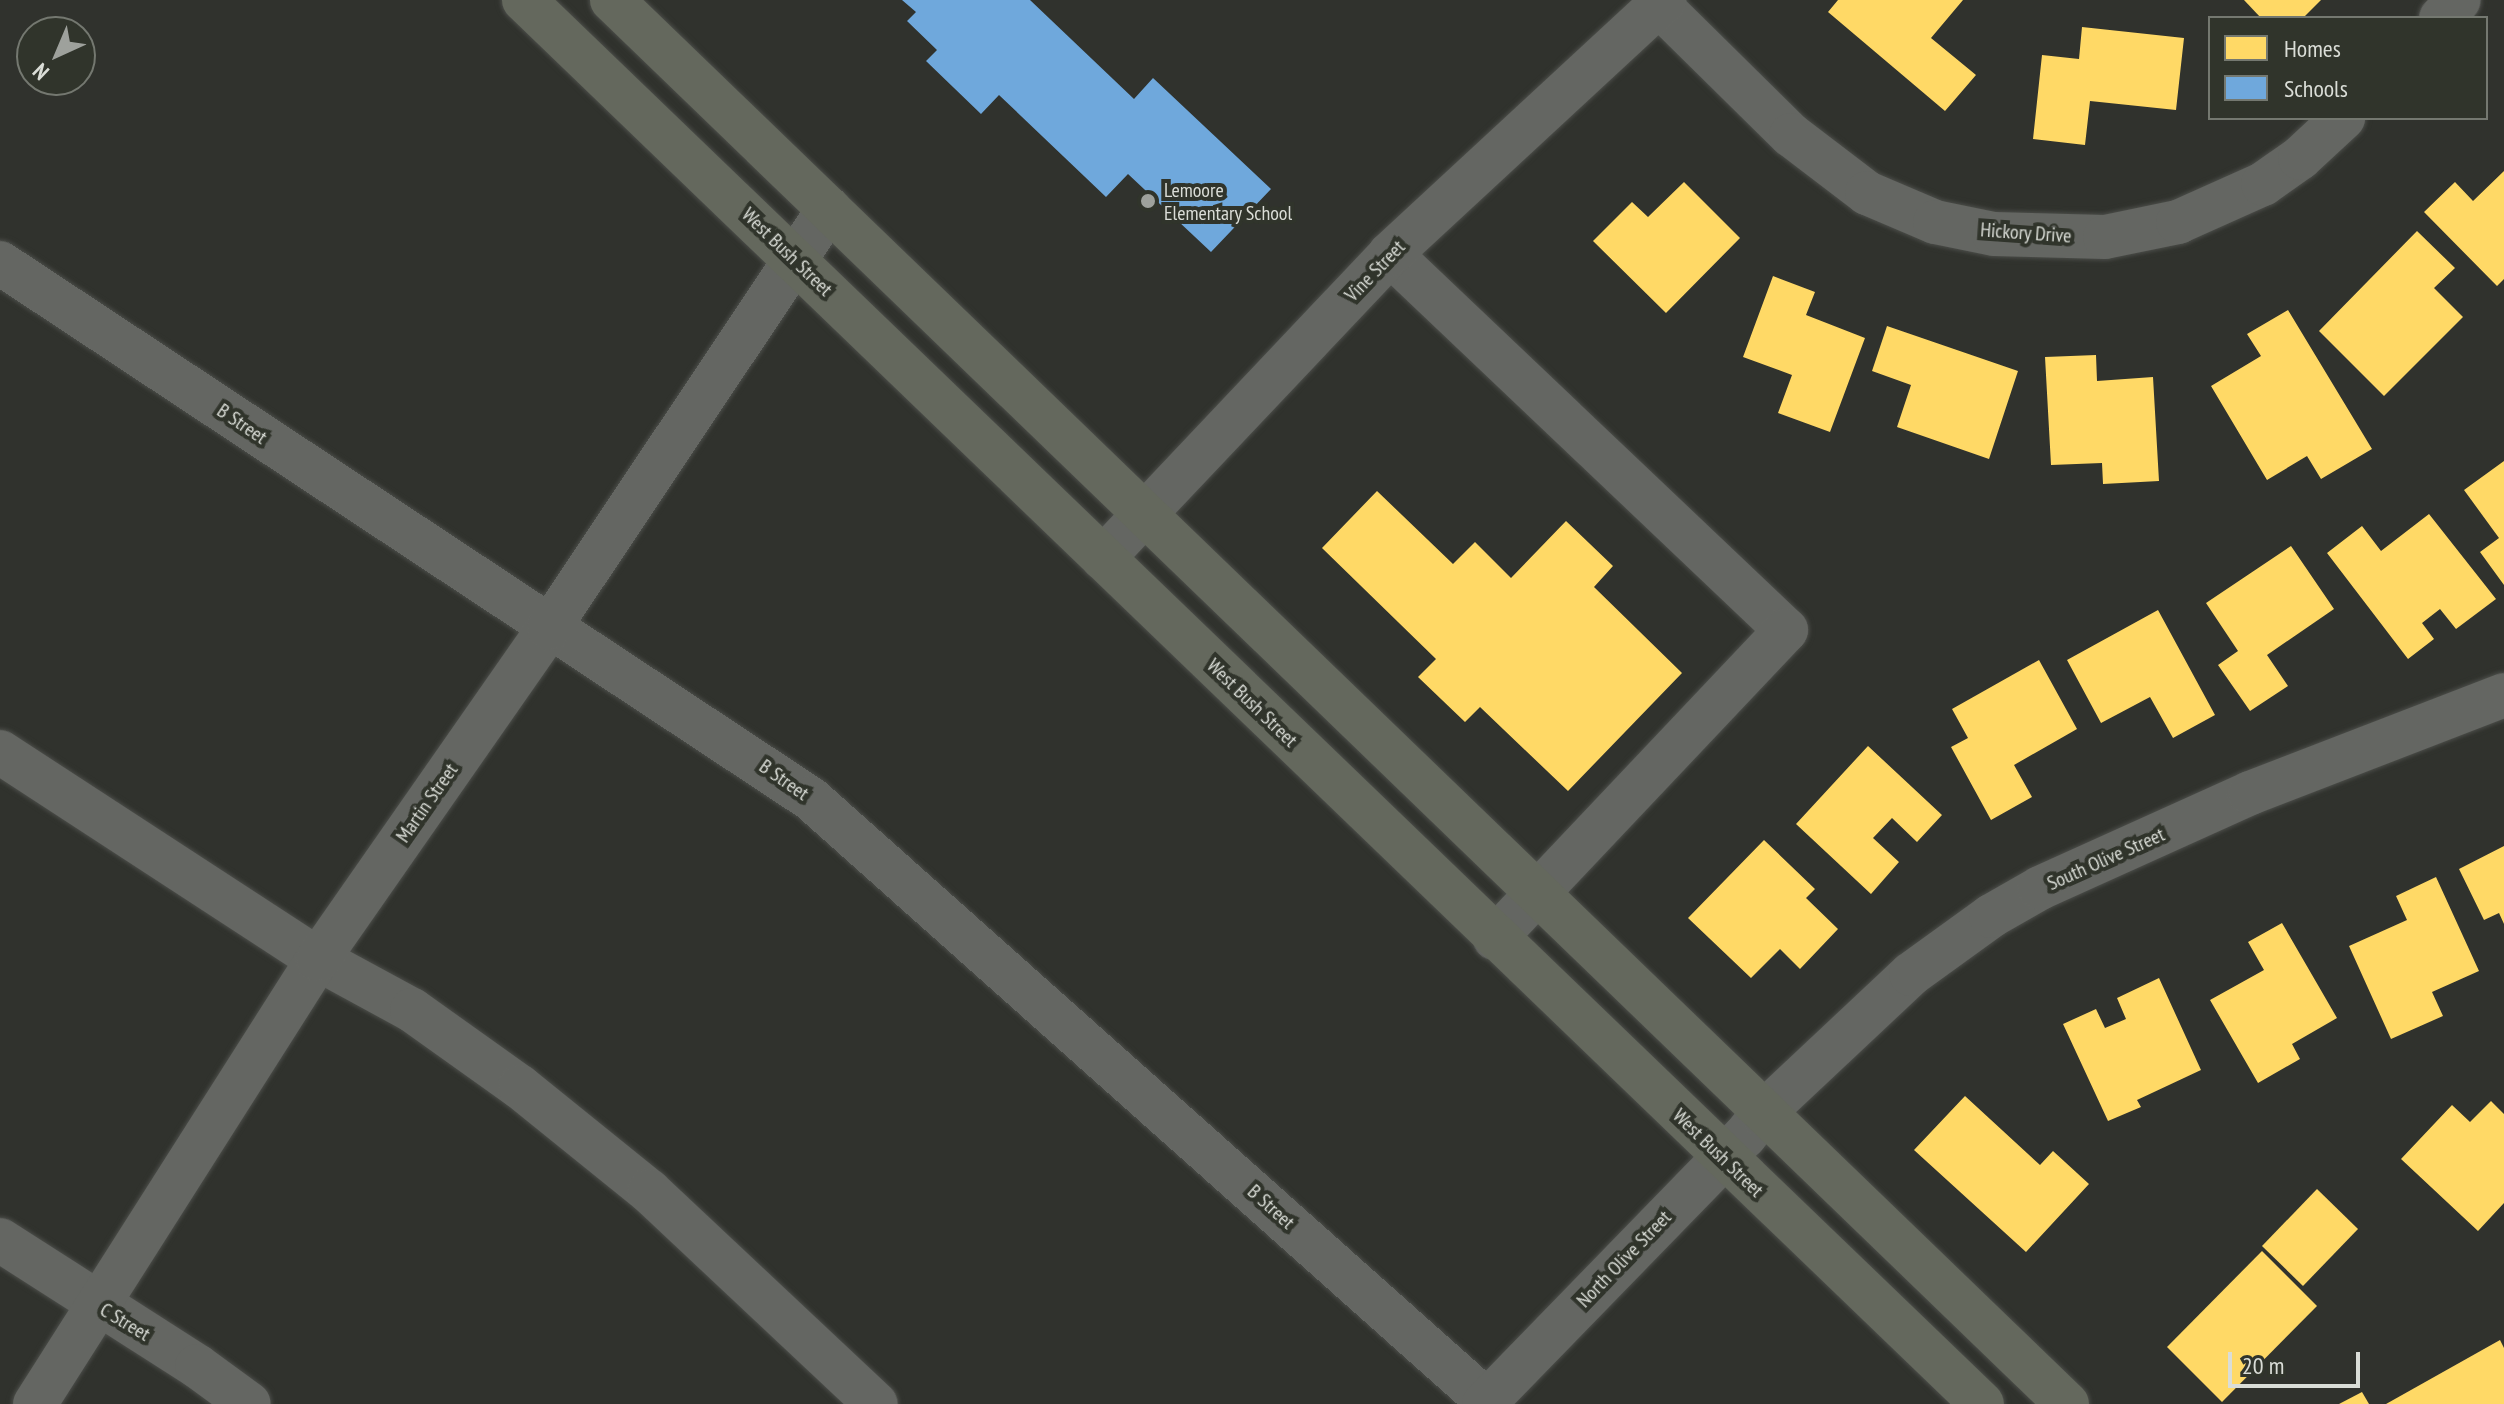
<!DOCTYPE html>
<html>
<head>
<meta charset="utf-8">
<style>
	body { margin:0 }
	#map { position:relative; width:2504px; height:1404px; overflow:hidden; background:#30322d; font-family:"PT Sans Narrow",sans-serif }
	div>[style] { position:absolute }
	.homes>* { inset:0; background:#ffd966 }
	.schools>* { inset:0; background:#6fa8dc }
	.roads { filter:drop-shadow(0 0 2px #4b4d49) drop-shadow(0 0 2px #4b4d49) }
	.minor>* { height:44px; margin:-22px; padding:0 22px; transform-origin:22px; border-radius:22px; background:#646662 }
	.major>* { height:44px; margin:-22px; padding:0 22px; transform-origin:22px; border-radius:22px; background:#64685d }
	.dots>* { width:22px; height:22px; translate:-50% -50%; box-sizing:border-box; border:4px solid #30342b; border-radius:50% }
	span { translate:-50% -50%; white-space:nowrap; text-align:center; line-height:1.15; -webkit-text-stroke:8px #30342b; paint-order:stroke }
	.poi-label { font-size:20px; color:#daddd7 }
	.left { translate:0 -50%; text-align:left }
	.street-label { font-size:20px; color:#daddd7 }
	.legend { position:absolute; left:2208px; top:16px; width:280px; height:104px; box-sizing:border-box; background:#30342b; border:2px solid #747870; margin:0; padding:10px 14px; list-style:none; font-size:24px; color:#daddd7 }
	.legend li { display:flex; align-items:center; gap:16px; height:40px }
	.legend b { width:40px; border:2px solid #747870 }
	.north { position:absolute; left:16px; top:16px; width:80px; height:80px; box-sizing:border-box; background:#30342b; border:2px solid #747870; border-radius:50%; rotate:224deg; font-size:22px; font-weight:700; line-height:32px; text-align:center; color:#daddd7 }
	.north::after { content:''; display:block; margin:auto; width:28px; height:36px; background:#9ea19c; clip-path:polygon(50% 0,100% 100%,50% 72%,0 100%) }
	.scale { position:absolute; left:2228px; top:1352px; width:132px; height:36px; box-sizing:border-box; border:4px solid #daddd7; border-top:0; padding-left:10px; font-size:24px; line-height:28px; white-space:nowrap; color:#daddd7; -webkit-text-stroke:6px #30342b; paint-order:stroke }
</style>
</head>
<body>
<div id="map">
	<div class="homes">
		<i style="clip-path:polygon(1838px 0,1963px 0,1931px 38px,1976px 75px,1945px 111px,1828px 12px)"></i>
		<i style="clip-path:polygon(2244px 0,2321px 0,2303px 18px,2261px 18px)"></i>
		<i style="clip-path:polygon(2082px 27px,2184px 38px,2176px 110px,2090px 101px,2085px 145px,2033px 139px,2042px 55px,2079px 59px)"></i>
		<i style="clip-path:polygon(2504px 171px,2504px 279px,2497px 286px,2424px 212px,2455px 182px,2473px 201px)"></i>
		<i style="clip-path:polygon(1684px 182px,1740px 238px,1666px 313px,1593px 241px,1632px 202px,1648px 217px)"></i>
		<i style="clip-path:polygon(2417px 231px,2455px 268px,2434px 288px,2463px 317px,2384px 396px,2319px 331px)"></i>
		<i style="clip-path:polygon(1773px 276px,1815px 292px,1806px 315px,1865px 338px,1830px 432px,1778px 413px,1792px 375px,1743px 357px)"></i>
		<i style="clip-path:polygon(2288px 310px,2372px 449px,2321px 479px,2307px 456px,2267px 480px,2211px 386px,2261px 356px,2247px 334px)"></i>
		<i style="clip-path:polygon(1887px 326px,2018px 371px,1989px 459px,1897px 427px,1911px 385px,1872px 371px)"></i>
		<i style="clip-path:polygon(2096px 355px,2097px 381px,2153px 377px,2159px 481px,2103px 484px,2102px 463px,2051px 465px,2045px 357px)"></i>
		<i style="clip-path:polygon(2504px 461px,2504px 585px,2480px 552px,2499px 538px,2464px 490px)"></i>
		<i style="clip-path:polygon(1377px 491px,1453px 564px,1475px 542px,1511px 578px,1566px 521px,1613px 566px,1594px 587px,1682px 673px,1568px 791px,1480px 707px,1465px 722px,1418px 677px,1436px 659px,1322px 548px)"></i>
		<i style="clip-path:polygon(2429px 514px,2496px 599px,2456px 629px,2440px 609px,2422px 623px,2434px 639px,2408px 659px,2327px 553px,2362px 526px,2381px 551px)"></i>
		<i style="clip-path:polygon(2291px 546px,2334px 609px,2267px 655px,2288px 686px,2250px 711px,2218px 665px,2238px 651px,2206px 603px)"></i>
		<i style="clip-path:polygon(2158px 610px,2215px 715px,2173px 738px,2150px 697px,2101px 723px,2067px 660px)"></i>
		<i style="clip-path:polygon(2039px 660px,2077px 729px,2014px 765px,2032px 797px,1991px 820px,1951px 747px,1968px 738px,1952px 709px)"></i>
		<i style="clip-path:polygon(1868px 746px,1942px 815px,1917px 842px,1892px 818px,1873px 838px,1899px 862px,1871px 894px,1796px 824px)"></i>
		<i style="clip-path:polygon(1764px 840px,1815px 889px,1806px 898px,1838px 929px,1800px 969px,1780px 949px,1751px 978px,1688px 918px)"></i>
		<i style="clip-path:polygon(2504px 846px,2504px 924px,2499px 913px,2484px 920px,2459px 869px)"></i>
		<i style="clip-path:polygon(2436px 877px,2479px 971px,2432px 992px,2443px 1016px,2391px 1039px,2349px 946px,2407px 920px,2396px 896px)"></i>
		<i style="clip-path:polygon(2282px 923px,2337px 1018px,2292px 1044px,2300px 1059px,2258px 1083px,2210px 1000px,2264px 970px,2248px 942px)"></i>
		<i style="clip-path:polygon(2159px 978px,2201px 1070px,2137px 1100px,2141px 1107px,2108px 1121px,2063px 1024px,2096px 1009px,2105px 1028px,2126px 1019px,2117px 998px)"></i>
		<i style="clip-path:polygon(1965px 1096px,2040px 1165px,2053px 1151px,2089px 1184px,2026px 1252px,1914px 1150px)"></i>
		<i style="clip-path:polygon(2491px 1101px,2504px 1114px,2504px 1203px,2478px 1231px,2401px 1159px,2452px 1105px,2470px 1122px)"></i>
		<i style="clip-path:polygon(2317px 1189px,2358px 1229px,2303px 1286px,2262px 1246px)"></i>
		<i style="clip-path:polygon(2262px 1251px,2317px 1306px,2222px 1402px,2167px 1347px)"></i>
		<i style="clip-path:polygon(2500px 1340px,2504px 1348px,2504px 1404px,2386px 1404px)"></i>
		<i style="clip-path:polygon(2362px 1392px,2369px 1404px,2339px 1404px)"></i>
	</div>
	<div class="schools">
		<i style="clip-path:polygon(902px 0,1030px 0,1134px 99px,1153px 78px,1271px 189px,1211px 252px,1128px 174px,1106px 197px,999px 95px,981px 114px,926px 61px,937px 50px,907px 21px,916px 12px)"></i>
	</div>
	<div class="roads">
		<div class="minor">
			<i style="left:1659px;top:5px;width:185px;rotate:44.6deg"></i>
			<i style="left:1791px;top:135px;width:96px;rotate:37.3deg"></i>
			<i style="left:1867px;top:193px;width:74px;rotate:23.1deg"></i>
			<i style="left:1935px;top:222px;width:60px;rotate:11.5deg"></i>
			<i style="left:1994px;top:234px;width:111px;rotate:1.5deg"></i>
			<i style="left:2105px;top:237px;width:75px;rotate:-11.6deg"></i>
			<i style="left:2178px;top:222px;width:93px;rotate:-24.1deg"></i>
			<i style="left:2263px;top:184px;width:45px;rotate:-35.1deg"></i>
			<i style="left:2300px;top:158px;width:59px;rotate:-42.9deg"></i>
			<i style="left:2441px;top:18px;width:25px;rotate:-45deg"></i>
			<i style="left:1390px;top:254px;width:546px;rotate:43.52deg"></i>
			<i style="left:1786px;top:630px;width:424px;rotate:133.4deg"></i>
			<i style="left:0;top:263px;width:972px;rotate:33.46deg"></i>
			<i style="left:811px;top:799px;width:905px;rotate:41.69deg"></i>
			<i style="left:1103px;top:558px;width:418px;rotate:-46.6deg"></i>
			<i style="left:1390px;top:254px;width:374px;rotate:-42.8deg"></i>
			<i style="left:0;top:752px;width:379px;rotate:33.1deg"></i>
			<i style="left:318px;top:959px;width:107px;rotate:28.5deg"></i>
			<i style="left:412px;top:1010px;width:133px;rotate:35.5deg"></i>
			<i style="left:520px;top:1087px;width:166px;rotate:38.9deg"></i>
			<i style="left:649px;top:1191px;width:311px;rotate:43.2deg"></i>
			<i style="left:0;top:1240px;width:234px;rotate:32.6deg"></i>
			<i style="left:197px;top:1366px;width:64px;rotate:36.2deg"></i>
			<i style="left:35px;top:1404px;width:527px;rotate:-57.55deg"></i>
			<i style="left:318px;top:959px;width:404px;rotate:-55.1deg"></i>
			<i style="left:549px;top:628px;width:504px;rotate:-56.25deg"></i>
			<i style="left:1484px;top:1404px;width:374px;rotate:-45.8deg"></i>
			<i style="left:1745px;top:1136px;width:28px;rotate:-52deg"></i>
			<i style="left:1762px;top:1114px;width:204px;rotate:-43.2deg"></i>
			<i style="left:1911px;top:974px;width:99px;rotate:-35.9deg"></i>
			<i style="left:1991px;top:916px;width:56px;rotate:-29.7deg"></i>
			<i style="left:2040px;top:888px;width:230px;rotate:-24.3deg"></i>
			<i style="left:2250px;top:793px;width:272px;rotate:-21.1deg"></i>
		</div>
		<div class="major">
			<i style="left:524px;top:0;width:2024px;rotate:43.92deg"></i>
			<i style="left:612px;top:0;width:2022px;rotate:43.98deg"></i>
		</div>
	</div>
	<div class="dots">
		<i style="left:1148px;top:201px;background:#9ea19c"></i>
	</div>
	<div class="poi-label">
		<span class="left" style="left:1164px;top:202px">Lemoore<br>Elementary School</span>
	</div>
	<div class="street-label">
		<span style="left:2026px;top:233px;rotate:4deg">Hickory Drive</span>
		<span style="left:787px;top:252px;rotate:44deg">West Bush Street</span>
		<span style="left:1375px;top:271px;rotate:-46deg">Vine Street</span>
		<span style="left:242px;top:424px;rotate:34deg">B Street</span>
		<span style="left:1252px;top:703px;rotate:44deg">West Bush Street</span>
		<span style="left:784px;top:780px;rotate:35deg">B Street</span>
		<span style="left:427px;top:803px;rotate:-55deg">Martin Street</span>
		<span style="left:2106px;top:859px;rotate:-24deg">South Olive Street</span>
		<span style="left:1718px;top:1153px;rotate:44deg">West Bush Street</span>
		<span style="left:1271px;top:1207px;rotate:42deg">B Street</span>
		<span style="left:1624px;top:1259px;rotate:-46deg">North Olive Street</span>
		<span style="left:125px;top:1322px;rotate:31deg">C Street</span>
	</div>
	<ul class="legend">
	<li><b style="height:22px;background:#ffd966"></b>Homes</li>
	<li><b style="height:22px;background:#6fa8dc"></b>Schools</li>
	</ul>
	<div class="north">N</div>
	<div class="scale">20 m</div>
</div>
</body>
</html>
